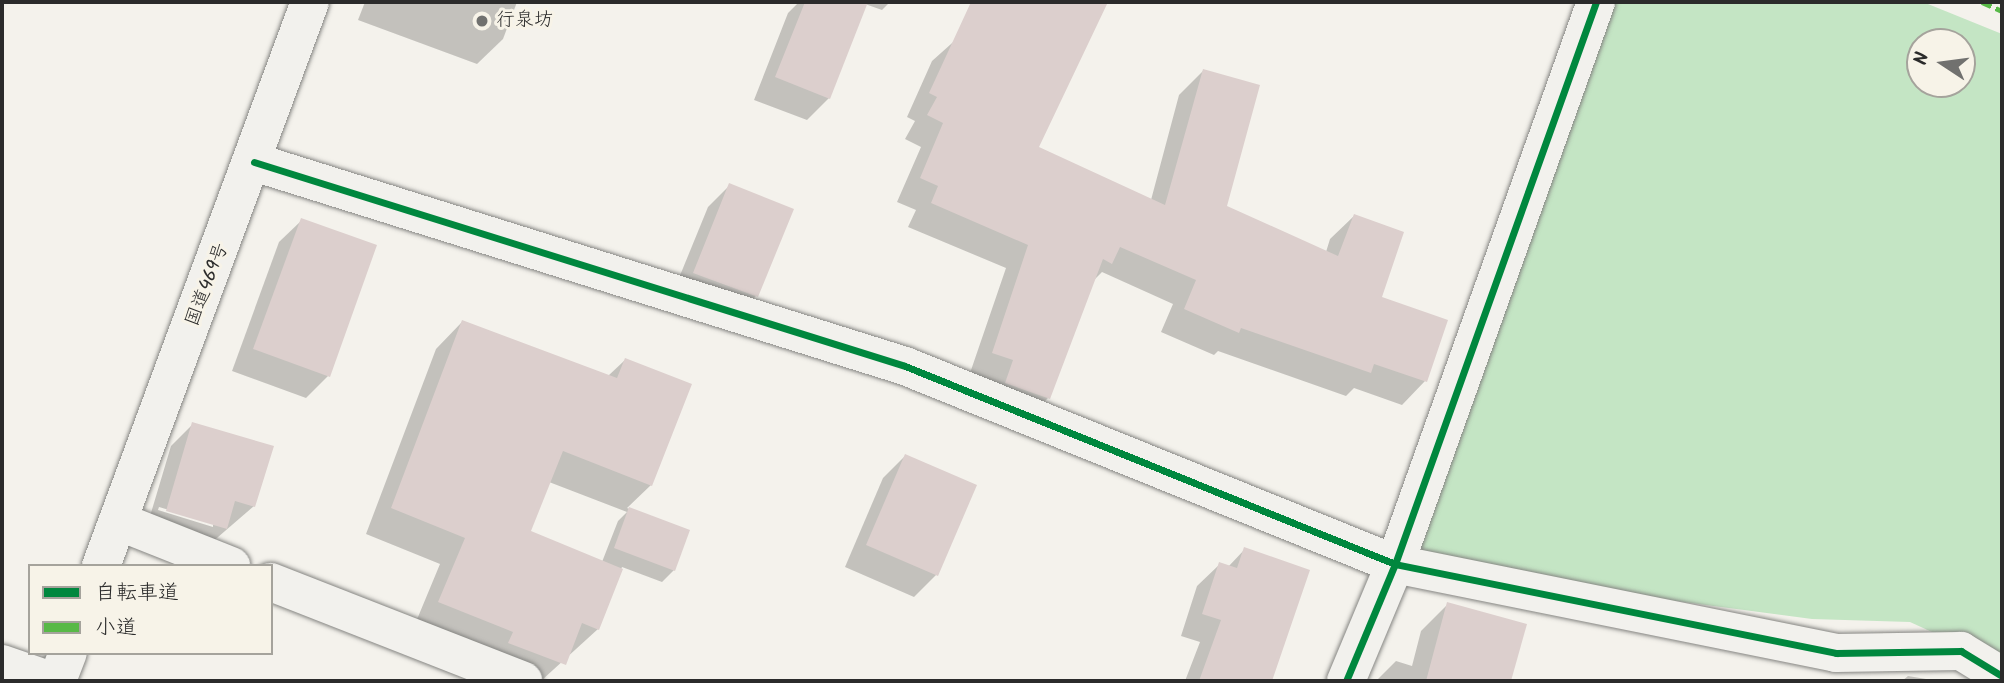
<!DOCTYPE html>
<html>
<head>
<meta charset="utf-8">
<style>
	body { margin:0 }
	#map { position:relative; width:2004px; height:683px; overflow:hidden; background:#f4f2ec; font-family:Kalam,"Klee One",sans-serif }
	div>[style] { position:absolute }
	.green>* { inset:0; background:#c4e5c4 }
	.shadow>* { inset:0; background:#0003 }
	.building>* { inset:0; background:#dccfcd }
	.roads { filter:drop-shadow(0 0 2px #858582) drop-shadow(0 0 2px #858582) }
	.minor>* { height:38px; margin:-19px; padding:0 19px; transform-origin:19px; border-radius:19px; background:#f2f1ed }
	.trunk>* { height:38px; margin:-19px; padding:0 19px; transform-origin:19px; border-radius:19px; background:#f2f1ed }
	.quiet>* { height:5px; margin-top:-2.5px; transform-origin:0; background:repeating-linear-gradient(90deg,#58b947 0 10px,transparent 0 15px) }
	.cycleway>* { height:7px; margin:-3.5px; padding:0 3.5px; transform-origin:3.5px; border-radius:3.5px; background:#00873e }
	.dots>* { width:19px; height:19px; translate:-50% -50%; box-sizing:border-box; border:4px solid #f7f3e8; border-radius:50% }
	span { translate:-50% -50%; white-space:nowrap; text-align:center; line-height:1.15; -webkit-text-stroke:6px #f7f3e8; paint-order:stroke }
	.poi-label { font-size:19px; color:#2b2b2b }
	.left { translate:0 -50%; text-align:left }
	.street-label { font-size:19px; color:#2b2b2b }
	.frame { position:absolute; inset:0; border:4px solid #2b2b2b; pointer-events:none }
	.legend { position:absolute; left:28px; top:564px; width:245px; height:91px; box-sizing:border-box; background:#f7f3e8; border:2px solid #a5a39c; margin:0; padding:9px 12px; list-style:none; font-size:21px; color:#2b2b2b }
	.legend li { display:flex; align-items:center; gap:14px; height:35px }
	.legend b { width:35px; border:2px solid #a5a39c }
	.north { position:absolute; left:1906px; top:28px; width:70px; height:70px; box-sizing:border-box; background:#f7f3e8; border:2px solid #a5a39c; border-radius:50%; rotate:283deg; font-size:19px; font-weight:700; line-height:28px; text-align:center; color:#2b2b2b }
	.north::after { content:''; display:block; margin:auto; width:24px; height:32px; background:#71716f; clip-path:polygon(50% 0,100% 100%,50% 72%,0 100%) }
</style>
</head>
<body>
<div id="map">
	<div class="green">
		<i style="clip-path:polygon(evenodd,1596px 2px,1923px 2px,2002px 34px,2002px 664px,1910px 622px,1812px 619px,1395px 564px,1596px 2px,1920px 42px,1962px 42px,1962px 84px,1920px 84px,1920px 42px)"></i>
	</div>
	<div class="shadow">
		<i style="clip-path:polygon(365px 2px,517px 2px,503px 39px,477px 64px,358px 20px)"></i>
		<i style="clip-path:polygon(799px 2px,890px 2px,882px 10px,865px 4px,829px 98px,807px 120px,754px 100px,788px 13px)"></i>
		<i style="clip-path:polygon(998px 2px,1106px 2px,1037px 148px,1151px 200px,1179px 95px,1203px 71px,1225px 207px,1326px 252px,1330px 239px,1354px 216px,1379px 298px,1425px 381px,1402px 405px,1354px 388px,1346px 396px,1218px 351px,1214px 355px,1161px 332px,1173px 304px,1102px 272px,1093px 281px,1048px 398px,1025px 422px,969px 376px,1006px 268px,908px 227px,916px 210px,897px 202px,921px 147px,905px 139px,915px 121px,907px 117px,932px 61px)"></i>
		<i style="clip-path:polygon(730px 185px,756px 296px,734px 318px,672px 295px,708px 207px)"></i>
		<i style="clip-path:polygon(302px 220px,328px 376px,306px 398px,232px 371px,279px 242px)"></i>
		<i style="clip-path:polygon(evenodd,462px 322px,608px 376px,625px 360px,651px 485px,627px 508px,688px 531px,674px 570px,662px 582px,622px 567px,598px 629px,542px 680px,413px 629px,440px 564px,366px 534px,436px 349px,462px 322px,549px 482px,627px 512px,618px 521px,602px 562px,529px 532px,549px 482px)"></i>
		<i style="clip-path:polygon(evenodd,193px 424px,254px 506px,203px 550px,145px 533px,171px 446px,193px 424px,159px 507px,213px 523px,213px 527px,158px 510px,159px 507px)"></i>
		<i style="clip-path:polygon(905px 456px,975px 486px,936px 575px,914px 597px,845px 567px,883px 478px)"></i>
		<i style="clip-path:polygon(1245px 549px,1308px 571px,1270px 681px,1185px 681px,1200px 642px,1181px 636px,1197px 586px,1220px 564px,1228px 567px)"></i>
		<i style="clip-path:polygon(1448px 604px,1512px 673px,1504px 681px,1376px 681px,1396px 661px,1412px 666px,1421px 631px)"></i>
		<i style="clip-path:polygon(1908px 676px,1938px 681px,1902px 681px)"></i>
	</div>
	<div class="building">
		<i style="clip-path:polygon(805px 2px,868px 2px,830px 99px,775px 77px)"></i>
		<i style="clip-path:polygon(971px 2px,1108px 2px,1039px 147px,1165px 205px,1203px 69px,1260px 85px,1227px 206px,1338px 256px,1354px 214px,1404px 232px,1382px 297px,1448px 320px,1427px 382px,1374px 364px,1371px 373px,1241px 328px,1239px 333px,1184px 309px,1196px 280px,1120px 247px,1112px 264px,1103px 259px,1050px 399px,1005px 383px,1013px 360px,992px 353px,1028px 245px,931px 203px,938px 186px,920px 178px,943px 123px,927px 115px,937px 97px,929px 93px)"></i>
		<i style="clip-path:polygon(729px 183px,794px 209px,758px 297px,693px 273px)"></i>
		<i style="clip-path:polygon(301px 218px,377px 245px,330px 377px,253px 349px)"></i>
		<i style="clip-path:polygon(462px 320px,617px 378px,625px 358px,692px 384px,652px 486px,563px 451px,531px 531px,623px 569px,599px 630px,582px 623px,566px 665px,508px 643px,513px 632px,438px 602px,465px 538px,391px 508px)"></i>
		<i style="clip-path:polygon(192px 422px,274px 446px,255px 507px,235px 501px,227px 529px,166px 511px)"></i>
		<i style="clip-path:polygon(905px 454px,977px 485px,938px 576px,866px 545px)"></i>
		<i style="clip-path:polygon(629px 507px,690px 530px,675px 571px,614px 548px)"></i>
		<i style="clip-path:polygon(1244px 547px,1310px 570px,1272px 681px,1199px 681px,1221px 620px,1202px 614px,1219px 562px,1237px 568px)"></i>
		<i style="clip-path:polygon(1447px 602px,1527px 624px,1511px 681px,1426px 681px)"></i>
	</div>
	<div class="roads">
		<div class="minor">
			<i style="left:254px;top:162px;width:682px;rotate:17.4deg"></i>
			<i style="left:905px;top:366px;width:528px;rotate:22deg"></i>
			<i style="left:1395px;top:564px;width:450px;rotate:11.4deg"></i>
			<i style="left:1836px;top:653px;width:125px;rotate:-0.9deg"></i>
			<i style="left:1961px;top:651px;width:48px;rotate:31.4deg"></i>
			<i style="left:118px;top:521px;width:122px;rotate:21.7deg"></i>
			<i style="left:271px;top:582px;width:271px;rotate:21.4deg"></i>
			<i style="left:2px;top:664px;width:52px;rotate:19.1deg"></i>
			<i style="left:1346px;top:681px;width:127px;rotate:-67.3deg"></i>
			<i style="left:1395px;top:564px;width:597px;rotate:-70.32deg"></i>
		</div>
		<div class="trunk">
			<i style="left:101px;top:566px;width:601px;rotate:-69.67deg"></i>
			<i style="left:57px;top:681px;width:30px;rotate:-69deg"></i>
		</div>
	</div>
	<div class="quiet">
		<i style="left:1982px;top:2px;width:22px;rotate:24deg"></i>
	</div>
	<div class="cycleway">
		<i style="left:254px;top:162px;width:682px;rotate:17.4deg"></i>
		<i style="left:905px;top:366px;width:528px;rotate:22deg"></i>
		<i style="left:1395px;top:564px;width:450px;rotate:11.4deg"></i>
		<i style="left:1836px;top:653px;width:125px;rotate:-0.9deg"></i>
		<i style="left:1961px;top:651px;width:48px;rotate:31.4deg"></i>
		<i style="left:1346px;top:681px;width:127px;rotate:-67.3deg"></i>
		<i style="left:1395px;top:564px;width:597px;rotate:-70.32deg"></i>
	</div>
	<div class="dots">
		<i style="left:482px;top:21px;background:#71716f"></i>
	</div>
	<div class="poi-label">
		<span class="left" style="left:496px;top:21px">行泉坊</span>
	</div>
	<div class="street-label">
		<span style="left:208px;top:285px;rotate:-69deg">国道469号</span>
	</div>
	<div class="frame"></div>
	<ul class="legend">
	<li><b style="height:9px;background:#00873e"></b>自転車道</li>
	<li><b style="height:9px;background:#58b947"></b>小道</li>
	</ul>
	<div class="north">N</div>
</div>
</body>
</html>
